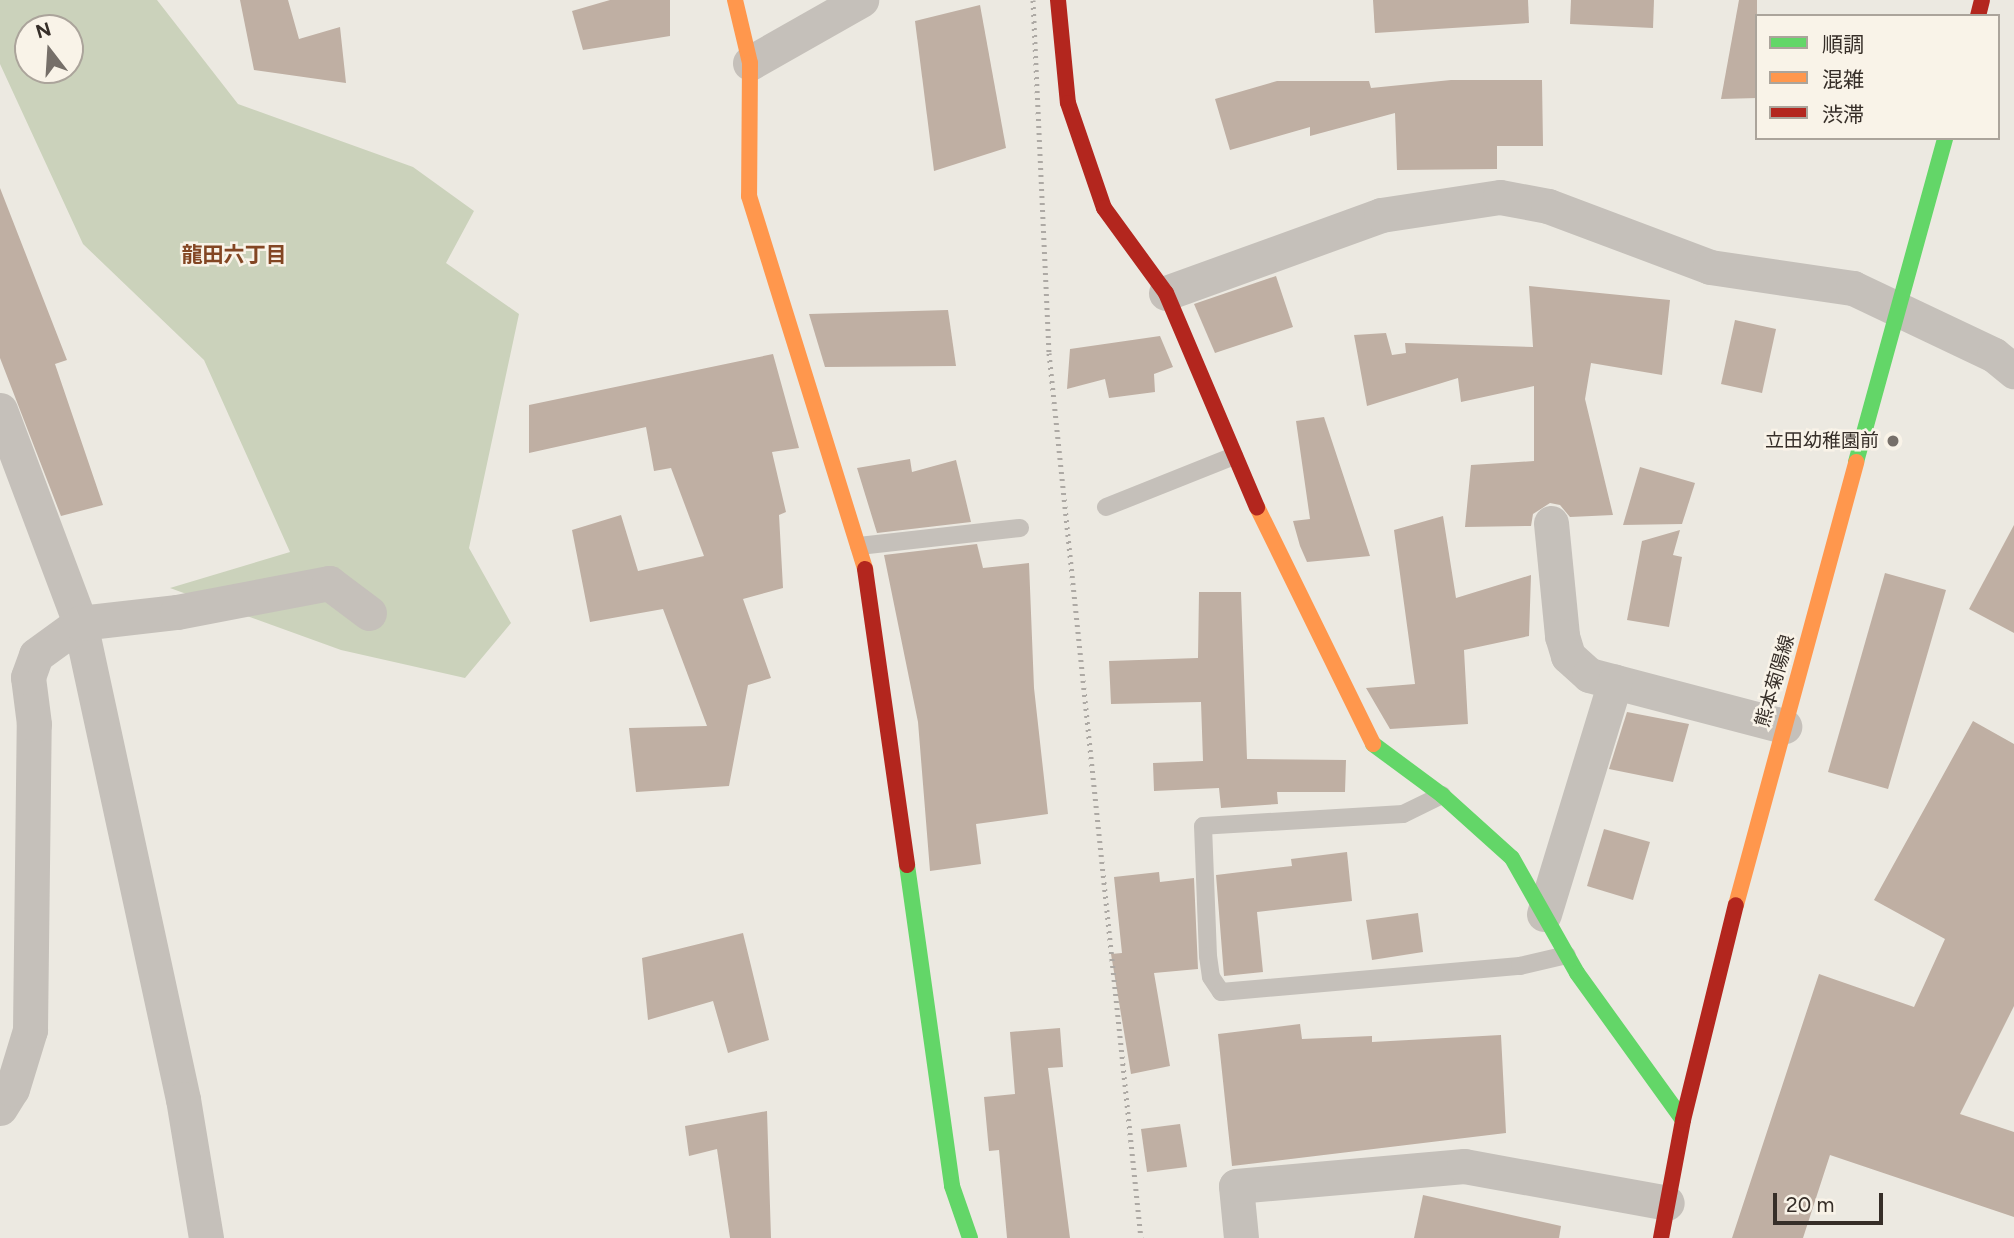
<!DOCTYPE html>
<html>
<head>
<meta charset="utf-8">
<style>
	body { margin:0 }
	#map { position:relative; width:2014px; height:1238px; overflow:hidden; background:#ece9e1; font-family:Figtree,"Noto Sans JP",sans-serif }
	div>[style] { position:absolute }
	.green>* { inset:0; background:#cbd2bb }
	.building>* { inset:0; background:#bfafa3 }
	.lane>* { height:18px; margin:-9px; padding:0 9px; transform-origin:9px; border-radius:9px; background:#c5c0ba }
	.street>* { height:35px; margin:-17.5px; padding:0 17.5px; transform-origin:17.5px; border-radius:17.5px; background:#c5c0ba }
	.fast>* { height:16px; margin:-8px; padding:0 8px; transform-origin:8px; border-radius:8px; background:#63d668 }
	.slow>* { height:16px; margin:-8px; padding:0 8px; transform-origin:8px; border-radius:8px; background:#ff974d }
	.jam>* { height:16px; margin:-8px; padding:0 8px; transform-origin:8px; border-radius:8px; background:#b3261e }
	.rail>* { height:5px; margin-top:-2.5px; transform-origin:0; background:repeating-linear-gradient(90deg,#ada9a4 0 2px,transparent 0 7px) }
	.dots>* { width:19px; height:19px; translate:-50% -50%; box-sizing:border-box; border:4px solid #f9f3e8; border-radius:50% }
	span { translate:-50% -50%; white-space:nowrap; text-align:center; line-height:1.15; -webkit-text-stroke:5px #f9f3e8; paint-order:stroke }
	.poi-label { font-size:19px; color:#362e28 }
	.right { translate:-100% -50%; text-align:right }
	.street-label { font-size:19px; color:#362e28 }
	.neighbourhood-label { font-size:21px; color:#834623; font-weight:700 }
	.legend { position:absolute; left:1755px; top:14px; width:245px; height:126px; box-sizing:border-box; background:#f9f3e8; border:2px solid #aba49b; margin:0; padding:9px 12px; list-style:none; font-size:21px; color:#362e28 }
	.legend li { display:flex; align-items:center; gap:14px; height:35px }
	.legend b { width:35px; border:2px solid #aba49b }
	.north { position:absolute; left:14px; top:14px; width:70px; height:70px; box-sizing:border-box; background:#f9f3e8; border:2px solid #aba49b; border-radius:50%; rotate:343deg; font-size:19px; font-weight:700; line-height:28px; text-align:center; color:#362e28 }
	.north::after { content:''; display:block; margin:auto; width:24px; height:32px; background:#766f69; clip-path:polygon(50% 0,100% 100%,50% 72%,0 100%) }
	.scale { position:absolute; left:1773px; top:1193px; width:110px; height:32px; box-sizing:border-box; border:4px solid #362e28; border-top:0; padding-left:9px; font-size:21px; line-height:24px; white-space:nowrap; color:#362e28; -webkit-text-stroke:5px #f9f3e8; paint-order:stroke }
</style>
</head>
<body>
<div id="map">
	<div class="green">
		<i style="clip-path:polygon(evenodd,0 0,157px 0,238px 104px,413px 167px,474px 211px,446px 263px,519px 314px,469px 548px,511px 623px,465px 678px,341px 650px,170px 588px,290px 552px,204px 360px,83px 244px,0 64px,0 0,28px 28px,70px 28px,70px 70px,28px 70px,28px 28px)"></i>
	</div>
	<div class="building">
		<i style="clip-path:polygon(240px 0,288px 0,299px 39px,340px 27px,346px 83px,254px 70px)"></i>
		<i style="clip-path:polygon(610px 0,670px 0,670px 36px,583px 50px,572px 11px)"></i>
		<i style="clip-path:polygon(1373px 0,1528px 0,1529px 23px,1375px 33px)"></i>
		<i style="clip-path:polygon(1571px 0,1654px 0,1653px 28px,1570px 24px)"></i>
		<i style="clip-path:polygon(1739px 0,1757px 0,1757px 98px,1721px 99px)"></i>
		<i style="clip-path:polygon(980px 5px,1006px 148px,934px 171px,915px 21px)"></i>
		<i style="clip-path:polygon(1451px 80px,1542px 80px,1543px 146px,1497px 146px,1497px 169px,1397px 170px,1395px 113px,1310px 136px,1310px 127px,1230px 150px,1215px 99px,1277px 81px,1369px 81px,1371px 88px)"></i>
		<i style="clip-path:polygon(0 188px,67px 360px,55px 364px,103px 505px,61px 516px,0 358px)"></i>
		<i style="clip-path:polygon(1276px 276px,1293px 327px,1215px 353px,1194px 304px)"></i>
		<i style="clip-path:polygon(1529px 286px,1670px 300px,1662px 375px,1591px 363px,1585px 399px,1613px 515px,1570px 517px,1560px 505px,1550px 503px,1533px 514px,1531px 526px,1465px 527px,1471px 465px,1534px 461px,1534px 386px,1461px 402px,1458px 378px,1367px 406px,1354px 335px,1386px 333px,1392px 355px,1406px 353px,1405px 343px,1533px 347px)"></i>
		<i style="clip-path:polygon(948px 310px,956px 366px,825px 367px,809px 314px)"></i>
		<i style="clip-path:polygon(1735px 320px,1776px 329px,1762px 393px,1721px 384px)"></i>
		<i style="clip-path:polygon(1160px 336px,1173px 367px,1154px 374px,1155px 392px,1109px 398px,1105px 379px,1067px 389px,1070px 349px)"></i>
		<i style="clip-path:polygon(773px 354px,799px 448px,772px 452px,786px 512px,779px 515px,783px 588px,743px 599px,771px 678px,748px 685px,729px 786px,636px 792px,629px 728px,707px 726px,663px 609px,590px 622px,572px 530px,621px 515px,638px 571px,704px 556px,671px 468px,654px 471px,646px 427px,529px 453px,529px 405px)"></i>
		<i style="clip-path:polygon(1324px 417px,1370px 556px,1307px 562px,1300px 546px,1293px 521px,1310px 519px,1296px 421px)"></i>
		<i style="clip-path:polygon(910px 459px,912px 472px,956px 460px,971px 522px,877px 533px,857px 468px)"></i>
		<i style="clip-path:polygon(1640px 467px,1695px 483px,1682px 524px,1623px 525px)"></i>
		<i style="clip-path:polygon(1443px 516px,1456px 598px,1531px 575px,1529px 636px,1464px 650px,1468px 724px,1390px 729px,1366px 688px,1415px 684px,1394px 530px)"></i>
		<i style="clip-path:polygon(2014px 525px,2014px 633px,1969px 609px)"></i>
		<i style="clip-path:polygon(1680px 530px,1673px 555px,1682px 557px,1669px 627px,1627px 620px,1642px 541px)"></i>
		<i style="clip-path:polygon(977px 544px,983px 568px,1029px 563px,1034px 688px,1048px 814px,976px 824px,981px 864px,930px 871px,918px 722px,884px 555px)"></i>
		<i style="clip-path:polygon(1885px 573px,1946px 590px,1888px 789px,1828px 772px)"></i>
		<i style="clip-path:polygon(1199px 592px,1241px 592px,1247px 759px,1346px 760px,1345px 792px,1277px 792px,1278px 804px,1221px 808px,1219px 788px,1154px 791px,1153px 763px,1203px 761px,1201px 702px,1111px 704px,1109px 661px,1198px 658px)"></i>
		<i style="clip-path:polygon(1627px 712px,1689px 724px,1673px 782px,1609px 769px)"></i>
		<i style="clip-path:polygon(1973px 721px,2014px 744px,2014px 1006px,1960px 1114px,2014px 1132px,2014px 1217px,1830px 1155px,1803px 1238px,1732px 1238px,1819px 974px,1914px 1007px,1945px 939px,1874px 900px)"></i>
		<i style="clip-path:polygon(1604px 829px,1650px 842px,1633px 900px,1587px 886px)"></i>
		<i style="clip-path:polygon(1347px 852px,1352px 901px,1257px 912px,1263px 972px,1224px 976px,1216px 875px,1292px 866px,1291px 859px)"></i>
		<i style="clip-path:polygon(1159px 872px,1160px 882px,1194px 878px,1198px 969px,1154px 973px,1170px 1066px,1131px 1074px,1111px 954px,1122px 953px,1114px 877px)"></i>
		<i style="clip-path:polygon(1418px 913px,1423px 952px,1372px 960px,1366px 920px)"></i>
		<i style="clip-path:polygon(743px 933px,769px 1040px,728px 1053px,713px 1001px,648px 1020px,642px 958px)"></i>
		<i style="clip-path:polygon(1300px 1024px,1302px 1039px,1372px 1036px,1372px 1042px,1501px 1035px,1506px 1133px,1232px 1166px,1218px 1034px)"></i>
		<i style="clip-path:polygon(1060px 1028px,1063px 1067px,1048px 1068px,1070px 1238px,1007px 1238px,999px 1150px,989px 1151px,984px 1097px,1015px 1094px,1010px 1032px)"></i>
		<i style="clip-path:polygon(767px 1111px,771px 1238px,730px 1238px,717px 1149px,689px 1156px,685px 1126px)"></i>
		<i style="clip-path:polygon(1180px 1124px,1187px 1167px,1147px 1172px,1141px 1129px)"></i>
		<i style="clip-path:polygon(1423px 1195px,1561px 1226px,1559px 1238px,1414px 1238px)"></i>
	</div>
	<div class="lane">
		<i style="left:1106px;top:507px;width:138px;rotate:-21.7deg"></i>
		<i style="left:859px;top:546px;width:162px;rotate:-6.4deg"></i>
		<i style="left:1442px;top:795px;width:43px;rotate:154deg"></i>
		<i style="left:1403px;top:814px;width:200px;rotate:176.6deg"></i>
		<i style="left:1203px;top:826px;width:130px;rotate:87.8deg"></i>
		<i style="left:1208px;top:956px;width:21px;rotate:82deg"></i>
		<i style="left:1211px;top:977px;width:18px;rotate:56deg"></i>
		<i style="left:1221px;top:992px;width:300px;rotate:-5deg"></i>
		<i style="left:1520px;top:966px;width:48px;rotate:-13.2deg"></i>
	</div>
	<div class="street">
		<i style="left:750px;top:63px;width:128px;rotate:-29.6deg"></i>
		<i style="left:1166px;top:293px;width:229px;rotate:-19.9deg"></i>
		<i style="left:1381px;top:215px;width:120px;rotate:-8.6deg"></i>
		<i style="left:1500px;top:197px;width:49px;rotate:10.6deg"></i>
		<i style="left:1548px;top:206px;width:173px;rotate:20.6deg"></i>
		<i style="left:1710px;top:267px;width:145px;rotate:8.4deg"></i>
		<i style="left:1853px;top:288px;width:156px;rotate:25.4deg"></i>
		<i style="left:1994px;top:355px;width:26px;rotate:39deg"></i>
		<i style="left:0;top:410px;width:228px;rotate:69.4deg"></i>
		<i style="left:80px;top:623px;width:487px;rotate:77.8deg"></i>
		<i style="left:183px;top:1099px;width:141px;rotate:80.6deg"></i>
		<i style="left:1551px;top:523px;width:114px;rotate:84.4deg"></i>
		<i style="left:1562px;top:636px;width:21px;rotate:73deg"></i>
		<i style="left:1568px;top:656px;width:28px;rotate:42deg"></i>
		<i style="left:1589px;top:675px;width:202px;rotate:14.7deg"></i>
		<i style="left:1544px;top:914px;width:243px;rotate:-73deg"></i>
		<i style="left:0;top:1108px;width:22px;rotate:-58deg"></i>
		<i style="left:12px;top:1089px;width:62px;rotate:-73deg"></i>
		<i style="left:30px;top:1030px;width:306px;rotate:-89.3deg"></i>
		<i style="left:34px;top:724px;width:47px;rotate:-97.3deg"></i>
		<i style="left:28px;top:677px;width:23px;rotate:-70deg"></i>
		<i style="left:36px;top:655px;width:54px;rotate:-36deg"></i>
		<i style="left:80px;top:623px;width:98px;rotate:-6.5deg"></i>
		<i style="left:177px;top:612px;width:155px;rotate:-10.8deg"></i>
		<i style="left:329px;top:583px;width:50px;rotate:36.9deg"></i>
		<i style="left:1241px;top:1238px;width:52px;rotate:-95.5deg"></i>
		<i style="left:1236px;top:1186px;width:229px;rotate:-5deg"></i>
		<i style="left:1464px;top:1166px;width:206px;rotate:10.3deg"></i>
	</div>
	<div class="fast">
		<i style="left:1856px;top:462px;width:336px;rotate:-74.6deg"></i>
		<i style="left:1373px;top:744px;width:86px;rotate:36.5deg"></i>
		<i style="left:1442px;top:795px;width:94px;rotate:42deg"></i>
		<i style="left:1512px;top:858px;width:132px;rotate:60.5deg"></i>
		<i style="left:1577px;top:973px;width:181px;rotate:54.2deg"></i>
		<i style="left:907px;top:865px;width:324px;rotate:82deg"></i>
		<i style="left:952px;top:1186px;width:55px;rotate:70.9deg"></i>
	</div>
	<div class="slow">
		<i style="left:735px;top:0;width:65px;rotate:76.6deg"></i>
		<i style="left:750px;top:63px;width:133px;rotate:90.4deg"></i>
		<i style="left:749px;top:196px;width:391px;rotate:72.7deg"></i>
		<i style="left:1257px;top:507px;width:264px;rotate:63.9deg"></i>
		<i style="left:1736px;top:905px;width:459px;rotate:-74.8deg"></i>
	</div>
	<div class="jam">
		<i style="left:1058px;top:0;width:103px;rotate:84.5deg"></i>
		<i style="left:1068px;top:103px;width:111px;rotate:71.1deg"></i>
		<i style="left:1104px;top:208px;width:105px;rotate:53.9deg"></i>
		<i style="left:1166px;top:293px;width:233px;rotate:67deg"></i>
		<i style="left:1978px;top:16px;width:16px;rotate:-76deg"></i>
		<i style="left:865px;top:569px;width:299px;rotate:81.9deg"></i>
		<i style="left:1661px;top:1238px;width:120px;rotate:-79.4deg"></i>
		<i style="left:1683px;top:1120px;width:221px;rotate:-76.2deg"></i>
	</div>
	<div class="rail">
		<i style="left:1033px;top:0;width:353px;rotate:87.4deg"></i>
		<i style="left:1049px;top:353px;width:890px;rotate:84.07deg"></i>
	</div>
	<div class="dots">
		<i style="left:1893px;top:441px;background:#766f69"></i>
	</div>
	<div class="poi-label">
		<span class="right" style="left:1879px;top:441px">立田幼稚園前</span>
	</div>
	<div class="street-label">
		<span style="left:1775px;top:681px;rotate:-74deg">熊本菊陽線</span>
	</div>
	<div class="neighbourhood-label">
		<span style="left:234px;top:255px">龍田六丁目</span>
	</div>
	<ul class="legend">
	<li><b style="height:9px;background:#63d668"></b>順調</li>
	<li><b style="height:9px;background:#ff974d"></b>混雑</li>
	<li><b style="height:9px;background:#b3261e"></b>渋滞</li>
	</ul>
	<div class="north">N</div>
	<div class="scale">20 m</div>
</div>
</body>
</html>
